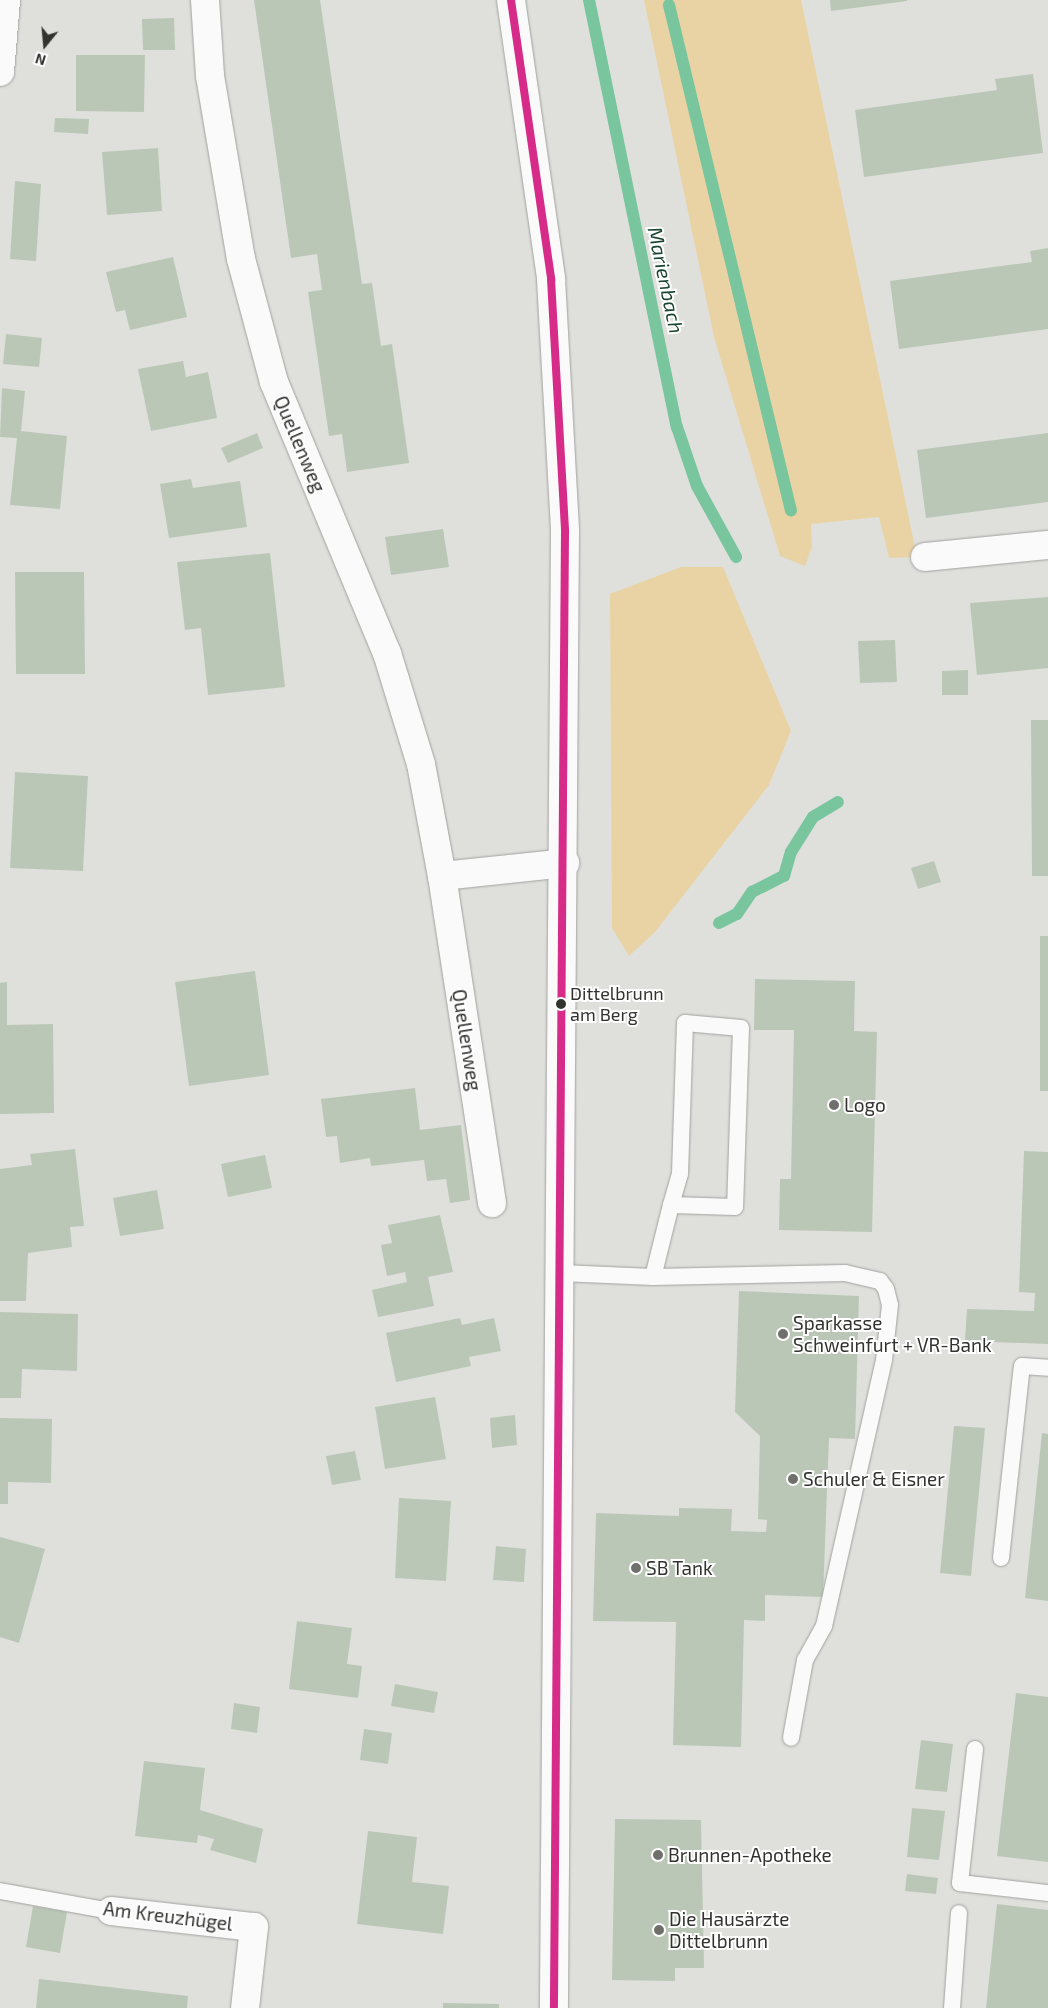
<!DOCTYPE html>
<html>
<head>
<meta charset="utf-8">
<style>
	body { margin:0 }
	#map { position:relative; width:1048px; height:2008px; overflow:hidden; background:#dfe0dc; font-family:"Exo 2",sans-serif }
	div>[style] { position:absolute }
	.green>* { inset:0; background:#e9d3a4 }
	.stream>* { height:12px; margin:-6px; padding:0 6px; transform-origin:6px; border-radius:6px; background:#78c59e }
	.building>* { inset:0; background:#bac7b6 }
	.roads { filter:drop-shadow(0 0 1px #a1a19f) drop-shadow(0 0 1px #a1a19f) }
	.service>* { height:16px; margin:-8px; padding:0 8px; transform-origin:8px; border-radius:8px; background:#fafafa }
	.minor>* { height:28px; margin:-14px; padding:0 14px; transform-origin:14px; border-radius:14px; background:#fafafa }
	.tertiary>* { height:28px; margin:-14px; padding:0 14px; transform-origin:14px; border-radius:14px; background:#fafafa }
	.bus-1>* { height:8px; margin:-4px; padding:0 4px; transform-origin:4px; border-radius:4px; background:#d62b88 }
	.dots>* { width:14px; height:14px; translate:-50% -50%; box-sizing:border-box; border:2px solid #fff; border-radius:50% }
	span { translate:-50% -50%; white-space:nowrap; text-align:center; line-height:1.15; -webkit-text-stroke:4px #fff; paint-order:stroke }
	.bus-label { font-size:18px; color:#323330 }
	.left { translate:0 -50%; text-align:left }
	.street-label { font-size:19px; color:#323330 }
	.poi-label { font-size:19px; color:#323330 }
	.water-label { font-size:20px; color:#18452f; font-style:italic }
	.north { position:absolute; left:20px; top:20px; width:50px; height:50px; -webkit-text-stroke:4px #fff; paint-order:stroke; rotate:197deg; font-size:14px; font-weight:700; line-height:20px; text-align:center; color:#323330 }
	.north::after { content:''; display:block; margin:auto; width:18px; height:22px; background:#323330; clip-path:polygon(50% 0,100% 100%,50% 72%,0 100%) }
</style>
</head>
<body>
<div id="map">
	<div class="green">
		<i style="clip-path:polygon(644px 0,801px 0,917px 557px,889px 558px,879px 517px,811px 524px,812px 547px,805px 566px,780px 556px,714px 337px)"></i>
		<i style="clip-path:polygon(681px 567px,723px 567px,791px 731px,769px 785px,655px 932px,629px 956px,612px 928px,610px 594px)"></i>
	</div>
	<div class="stream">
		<i style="left:589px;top:0;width:436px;rotate:78.4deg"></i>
		<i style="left:677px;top:427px;width:62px;rotate:71.3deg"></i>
		<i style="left:697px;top:486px;width:81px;rotate:61.2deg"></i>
		<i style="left:669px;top:5px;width:520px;rotate:76.44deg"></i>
		<i style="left:719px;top:923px;width:20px;rotate:-27deg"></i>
		<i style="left:737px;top:914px;width:27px;rotate:-56deg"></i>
		<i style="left:752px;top:892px;width:36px;rotate:-27deg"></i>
		<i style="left:784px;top:876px;width:25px;rotate:-74deg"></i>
		<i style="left:791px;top:852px;width:41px;rotate:-57.8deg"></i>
		<i style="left:813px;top:817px;width:29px;rotate:-31deg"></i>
	</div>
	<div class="building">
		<i style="clip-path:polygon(254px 0,320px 0,362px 284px,372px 283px,381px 346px,392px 344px,409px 463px,347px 472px,342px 434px,329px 436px,308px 292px,322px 290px,317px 254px,291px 258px)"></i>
		<i style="clip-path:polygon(830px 0,907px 0,907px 1px,831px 11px)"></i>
		<i style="clip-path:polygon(174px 18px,175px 50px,143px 50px,142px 19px)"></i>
		<i style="clip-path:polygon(76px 55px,145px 55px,144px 112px,76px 111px)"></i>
		<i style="clip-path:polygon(1033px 74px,1043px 153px,864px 177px,855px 110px,997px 90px,995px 79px)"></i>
		<i style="clip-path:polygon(55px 118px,89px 119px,88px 134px,54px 132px)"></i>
		<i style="clip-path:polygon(158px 148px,162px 211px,107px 215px,102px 152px)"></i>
		<i style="clip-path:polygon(15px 181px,41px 184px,36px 261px,10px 259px)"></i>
		<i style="clip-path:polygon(1048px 248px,1048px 329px,899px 349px,890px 281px,1032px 262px,1030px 251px)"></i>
		<i style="clip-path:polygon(173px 257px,187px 317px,130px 330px,125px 310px,116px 312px,106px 272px)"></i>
		<i style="clip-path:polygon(6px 334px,42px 338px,39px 367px,3px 364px)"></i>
		<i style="clip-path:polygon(183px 361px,186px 377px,208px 372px,217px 418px,151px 431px,138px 369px)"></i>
		<i style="clip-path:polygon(2px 388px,25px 391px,21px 431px,67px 436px,60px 509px,10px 505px,17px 438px,0 437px)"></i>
		<i style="clip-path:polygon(257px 433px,263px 448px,228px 463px,221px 448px)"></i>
		<i style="clip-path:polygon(1048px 433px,1048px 502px,926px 518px,917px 450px)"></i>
		<i style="clip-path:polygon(191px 479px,193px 488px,240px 481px,247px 527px,169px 538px,160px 484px)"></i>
		<i style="clip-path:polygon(443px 529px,449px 567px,391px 575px,385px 537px)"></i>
		<i style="clip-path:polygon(270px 553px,285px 687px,208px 695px,201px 628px,185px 630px,177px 562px)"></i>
		<i style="clip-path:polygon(15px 572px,84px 572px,85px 674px,16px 674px)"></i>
		<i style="clip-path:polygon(1048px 597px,1048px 668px,977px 675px,970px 603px)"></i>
		<i style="clip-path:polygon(895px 640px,897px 682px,860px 683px,858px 641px)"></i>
		<i style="clip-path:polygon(968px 670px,968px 695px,942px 695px,942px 671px)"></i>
		<i style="clip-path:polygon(1031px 720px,1048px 720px,1048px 876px,1032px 876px)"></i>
		<i style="clip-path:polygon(15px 772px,88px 776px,83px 871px,10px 868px)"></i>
		<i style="clip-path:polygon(934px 861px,941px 882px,918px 889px,911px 868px)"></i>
		<i style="clip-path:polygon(1040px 936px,1048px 936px,1048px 1091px,1040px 1091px)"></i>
		<i style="clip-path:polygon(255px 971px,269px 1075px,189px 1086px,175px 982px)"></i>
		<i style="clip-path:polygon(755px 979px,855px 981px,854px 1031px,877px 1032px,872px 1232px,779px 1230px,780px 1179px,791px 1179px,794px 1030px,754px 1030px)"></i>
		<i style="clip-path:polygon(7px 982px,7px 1025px,53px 1024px,54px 1113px,0 1114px,0 983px)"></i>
		<i style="clip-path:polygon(415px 1088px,420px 1130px,461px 1125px,470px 1200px,450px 1203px,446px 1179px,427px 1181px,424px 1160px,371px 1166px,370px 1158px,340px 1163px,337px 1136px,326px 1137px,321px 1099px)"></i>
		<i style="clip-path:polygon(75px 1149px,84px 1226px,70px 1227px,72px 1247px,28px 1253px,26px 1301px,0 1301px,0 1169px,32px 1165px,30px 1154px)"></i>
		<i style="clip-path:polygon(1024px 1151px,1048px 1152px,1048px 1344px,965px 1341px,967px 1309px,1034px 1311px,1035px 1293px,1019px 1292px)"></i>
		<i style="clip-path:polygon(265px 1155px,272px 1188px,228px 1197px,221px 1164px)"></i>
		<i style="clip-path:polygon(157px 1190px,164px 1229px,120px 1236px,113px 1198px)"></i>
		<i style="clip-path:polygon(440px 1215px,453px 1272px,428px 1277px,434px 1306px,378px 1317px,372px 1290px,407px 1282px,405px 1272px,387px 1276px,381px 1245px,392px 1243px,388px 1225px)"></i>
		<i style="clip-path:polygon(739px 1291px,859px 1296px,855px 1439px,829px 1438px,823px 1597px,765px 1595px,765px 1621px,744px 1620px,741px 1747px,673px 1745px,676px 1622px,593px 1621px,596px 1513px,679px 1516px,679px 1508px,732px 1509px,731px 1531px,766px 1532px,767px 1520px,758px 1519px,760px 1436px,735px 1412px)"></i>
		<i style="clip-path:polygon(0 1312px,78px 1314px,77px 1371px,22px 1369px,21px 1398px,0 1398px)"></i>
		<i style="clip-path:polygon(460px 1318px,462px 1325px,494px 1318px,501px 1351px,469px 1357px,471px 1366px,396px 1382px,386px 1333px)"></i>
		<i style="clip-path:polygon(435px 1397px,446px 1459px,385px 1469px,375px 1407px)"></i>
		<i style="clip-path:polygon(515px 1415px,517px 1445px,492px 1448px,490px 1418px)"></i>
		<i style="clip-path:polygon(0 1418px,52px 1419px,51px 1483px,8px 1482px,8px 1504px,0 1504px)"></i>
		<i style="clip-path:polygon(954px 1426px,985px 1428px,971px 1576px,940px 1573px)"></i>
		<i style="clip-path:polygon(1042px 1433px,1048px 1434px,1048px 1601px,1025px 1598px)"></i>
		<i style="clip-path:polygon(355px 1451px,361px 1480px,332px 1485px,326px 1456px)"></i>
		<i style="clip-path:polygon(399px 1498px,451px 1501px,446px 1581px,395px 1578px)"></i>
		<i style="clip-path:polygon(0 1537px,45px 1549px,19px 1643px,0 1637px)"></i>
		<i style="clip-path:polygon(496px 1546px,526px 1549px,524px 1582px,493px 1580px)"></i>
		<i style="clip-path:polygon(297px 1621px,352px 1628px,347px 1664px,362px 1666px,358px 1698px,289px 1689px)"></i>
		<i style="clip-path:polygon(395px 1684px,438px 1692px,434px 1713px,391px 1706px)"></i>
		<i style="clip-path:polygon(1016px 1693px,1048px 1697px,1048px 1862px,997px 1856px)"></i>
		<i style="clip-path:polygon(234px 1703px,260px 1707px,257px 1733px,231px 1729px)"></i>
		<i style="clip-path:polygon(364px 1729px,392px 1733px,388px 1764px,360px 1760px)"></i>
		<i style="clip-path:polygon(921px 1740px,953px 1744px,947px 1792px,915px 1789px)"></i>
		<i style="clip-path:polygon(144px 1761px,205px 1768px,200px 1810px,263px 1829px,256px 1863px,210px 1850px,214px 1839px,198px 1835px,197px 1843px,135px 1836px)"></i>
		<i style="clip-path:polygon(912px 1808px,945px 1811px,939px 1860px,907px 1857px)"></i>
		<i style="clip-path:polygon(615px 1819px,701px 1820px,704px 1968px,675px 1968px,675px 1981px,612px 1980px)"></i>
		<i style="clip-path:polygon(368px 1831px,417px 1837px,412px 1882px,449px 1886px,443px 1934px,357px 1924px)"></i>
		<i style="clip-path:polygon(907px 1874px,938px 1878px,936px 1894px,905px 1891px)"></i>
		<i style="clip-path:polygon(997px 1904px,1048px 1910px,1048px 2008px,986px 2008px)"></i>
		<i style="clip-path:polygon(33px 1906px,67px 1912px,60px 1953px,26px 1947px)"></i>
		<i style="clip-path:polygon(39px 1979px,188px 1996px,187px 2008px,36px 2008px)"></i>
		<i style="clip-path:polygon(443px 2003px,499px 2004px,499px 2008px,443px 2008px)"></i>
	</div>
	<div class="roads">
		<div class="service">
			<i style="left:561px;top:1273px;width:92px;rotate:2.5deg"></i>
			<i style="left:653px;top:1277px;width:192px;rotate:-1.2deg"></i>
			<i style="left:845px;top:1273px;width:36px;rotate:13deg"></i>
			<i style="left:880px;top:1281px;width:10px;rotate:53deg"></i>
			<i style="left:886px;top:1289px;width:16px;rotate:76deg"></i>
			<i style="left:890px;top:1305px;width:55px;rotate:96.2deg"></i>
			<i style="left:884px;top:1360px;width:273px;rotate:102.7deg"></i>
			<i style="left:824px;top:1626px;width:39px;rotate:119deg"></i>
			<i style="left:805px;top:1660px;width:79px;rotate:100.2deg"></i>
			<i style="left:653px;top:1277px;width:74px;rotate:-76deg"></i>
			<i style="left:671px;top:1205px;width:32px;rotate:-74deg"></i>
			<i style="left:680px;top:1174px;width:151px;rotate:-88.1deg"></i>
			<i style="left:685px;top:1023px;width:56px;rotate:5.1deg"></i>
			<i style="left:741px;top:1028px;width:179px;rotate:91.9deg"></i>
			<i style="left:735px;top:1207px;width:64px;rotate:-178.2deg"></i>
			<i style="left:1001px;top:1558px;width:193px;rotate:-83.8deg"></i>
			<i style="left:1022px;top:1366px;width:26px;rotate:4deg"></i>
			<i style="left:975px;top:1749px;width:135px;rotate:96.4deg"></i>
			<i style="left:960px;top:1883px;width:89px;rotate:6.5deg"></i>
			<i style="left:0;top:1891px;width:113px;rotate:10.2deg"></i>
			<i style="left:952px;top:2008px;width:95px;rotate:-85.8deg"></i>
		</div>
		<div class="minor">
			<i style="left:205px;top:0;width:76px;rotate:86.2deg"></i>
			<i style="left:210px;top:76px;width:186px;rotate:80.4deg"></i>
			<i style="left:241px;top:259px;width:127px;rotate:75deg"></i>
			<i style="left:274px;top:382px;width:294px;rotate:67.4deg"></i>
			<i style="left:387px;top:653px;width:116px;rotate:73deg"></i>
			<i style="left:421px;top:764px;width:114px;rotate:79.4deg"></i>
			<i style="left:442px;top:876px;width:124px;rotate:-6deg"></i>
			<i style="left:0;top:72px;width:72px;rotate:-85.2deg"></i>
			<i style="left:925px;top:557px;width:124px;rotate:-5.6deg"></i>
			<i style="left:442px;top:876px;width:331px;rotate:81.3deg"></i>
			<i style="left:111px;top:1911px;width:144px;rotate:6.4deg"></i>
			<i style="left:254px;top:1927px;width:81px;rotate:96.3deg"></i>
		</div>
		<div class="tertiary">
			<i style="left:511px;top:0;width:282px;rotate:81.8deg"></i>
			<i style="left:551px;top:279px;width:252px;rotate:86.8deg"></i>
			<i style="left:565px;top:531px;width:1477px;rotate:90.43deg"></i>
		</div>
	</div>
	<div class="bus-1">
		<i style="left:511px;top:0;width:282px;rotate:81.8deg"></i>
		<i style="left:551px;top:279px;width:252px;rotate:86.8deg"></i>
		<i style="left:565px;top:531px;width:1477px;rotate:90.43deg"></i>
	</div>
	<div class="dots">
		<i style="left:561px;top:1004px;background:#323330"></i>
		<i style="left:834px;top:1105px;background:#6f706c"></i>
		<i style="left:783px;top:1334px;background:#6f706c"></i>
		<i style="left:793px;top:1479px;background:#6f706c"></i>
		<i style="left:636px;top:1568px;background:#6f706c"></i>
		<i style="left:658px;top:1855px;background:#6f706c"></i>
		<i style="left:659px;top:1930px;background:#6f706c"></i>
	</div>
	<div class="bus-label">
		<span class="left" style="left:570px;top:1004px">Dittelbrunn<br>am Berg</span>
	</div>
	<div class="street-label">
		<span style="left:300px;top:444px;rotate:67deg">Quellenweg</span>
		<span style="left:467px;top:1040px;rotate:81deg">Quellenweg</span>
		<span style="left:168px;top:1916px;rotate:7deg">Am Kreuzhügel</span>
	</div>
	<div class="poi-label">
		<span class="left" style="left:844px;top:1105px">Logo</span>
		<span class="left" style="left:793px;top:1334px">Sparkasse<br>Schweinfurt + VR-Bank</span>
		<span class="left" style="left:803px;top:1479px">Schuler &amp; Eisner</span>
		<span class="left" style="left:646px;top:1568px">SB Tank</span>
		<span class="left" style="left:668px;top:1855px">Brunnen-Apotheke</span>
		<span class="left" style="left:669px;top:1930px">Die Hausärzte<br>Dittelbrunn</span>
	</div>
	<div class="water-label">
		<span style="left:666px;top:280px;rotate:78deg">Marienbach</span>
	</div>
	<div class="north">N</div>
</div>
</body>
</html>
